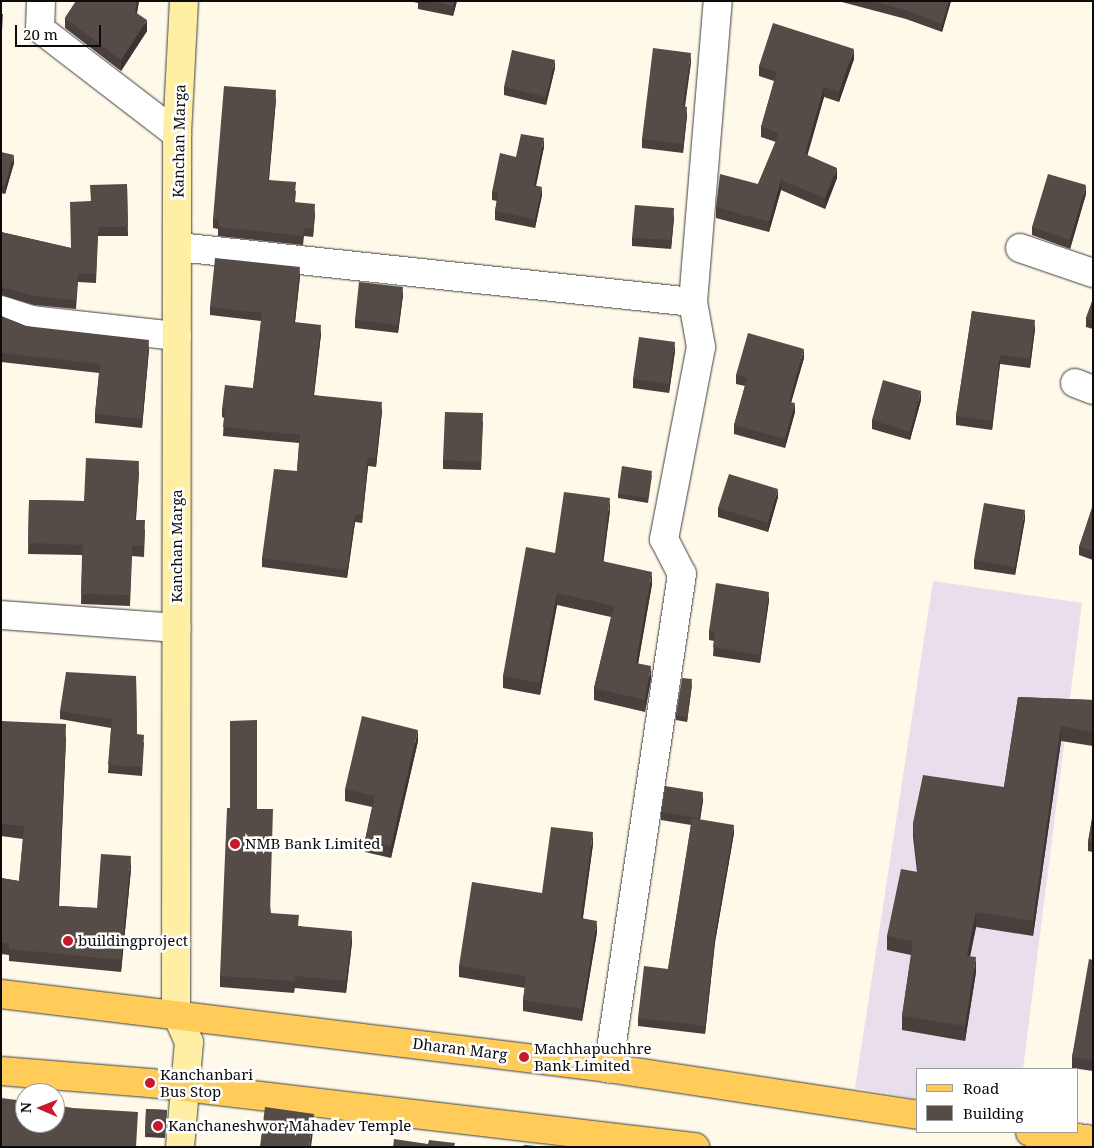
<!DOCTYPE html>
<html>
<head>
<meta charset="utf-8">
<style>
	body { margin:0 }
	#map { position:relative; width:1094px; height:1148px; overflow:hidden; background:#fff9e9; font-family:"Noto Serif",serif }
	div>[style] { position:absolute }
	.industrial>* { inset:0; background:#e9deeb }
	.roads { filter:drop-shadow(0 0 1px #3e3e3e) drop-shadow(0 0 1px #3e3e3e) }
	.street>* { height:28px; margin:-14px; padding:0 14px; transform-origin:14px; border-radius:14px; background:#fff }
	.secondary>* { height:28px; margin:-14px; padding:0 14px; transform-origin:14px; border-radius:14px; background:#ffefa4 }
	.primary>* { height:28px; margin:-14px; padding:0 14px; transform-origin:14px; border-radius:14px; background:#ffcc59 }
	.wall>* { inset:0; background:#49403d }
	.shaded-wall>* { inset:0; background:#3c3432 }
	.building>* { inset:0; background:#554b47 }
	.dots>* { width:14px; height:14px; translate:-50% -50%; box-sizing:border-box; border:2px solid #fff; border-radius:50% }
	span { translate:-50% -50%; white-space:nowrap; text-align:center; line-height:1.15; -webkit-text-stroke:5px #fff; paint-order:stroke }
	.street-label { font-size:15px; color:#0b0b0b }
	.poi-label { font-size:15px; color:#0b0b0b }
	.left { translate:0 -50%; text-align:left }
	.frame { position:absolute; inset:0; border:2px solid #0b0b0b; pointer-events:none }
	.legend { position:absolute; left:916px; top:1068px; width:162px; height:65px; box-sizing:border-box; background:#fff; border:1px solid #9d9d9d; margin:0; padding:6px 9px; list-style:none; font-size:15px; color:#0b0b0b }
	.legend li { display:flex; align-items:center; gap:10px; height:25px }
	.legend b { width:25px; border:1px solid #9d9d9d }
	.north { position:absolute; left:15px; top:1083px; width:50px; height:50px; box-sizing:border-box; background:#fff; border:1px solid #9d9d9d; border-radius:50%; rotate:271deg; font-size:14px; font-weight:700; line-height:20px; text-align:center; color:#0b0b0b }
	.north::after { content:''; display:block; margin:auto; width:18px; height:22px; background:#c6192c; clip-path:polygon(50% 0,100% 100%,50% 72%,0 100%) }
	.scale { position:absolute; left:15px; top:25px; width:86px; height:22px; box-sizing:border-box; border:2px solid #0b0b0b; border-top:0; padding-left:6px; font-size:15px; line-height:18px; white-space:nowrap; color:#0b0b0b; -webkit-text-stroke:4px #fff; paint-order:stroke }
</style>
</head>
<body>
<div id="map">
	<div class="industrial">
		<i style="clip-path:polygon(933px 581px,1082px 603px,1023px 1069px,918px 1069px,918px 1099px,855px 1088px)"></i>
	</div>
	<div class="roads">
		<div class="street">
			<i style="left:41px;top:1px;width:28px;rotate:92deg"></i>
			<i style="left:40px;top:29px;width:173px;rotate:37.5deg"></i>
			<i style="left:178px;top:247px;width:518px;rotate:6.1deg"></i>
			<i style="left:693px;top:302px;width:46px;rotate:79.9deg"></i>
			<i style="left:701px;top:347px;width:196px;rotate:100.9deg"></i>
			<i style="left:664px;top:539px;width:39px;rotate:63deg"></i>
			<i style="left:682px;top:574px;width:500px;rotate:98.5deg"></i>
			<i style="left:1020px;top:248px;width:77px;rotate:18.9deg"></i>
			<i style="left:693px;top:302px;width:302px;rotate:-85.3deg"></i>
			<i style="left:1px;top:310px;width:32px;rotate:18deg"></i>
			<i style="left:31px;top:320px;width:147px;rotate:6.3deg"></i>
			<i style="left:1075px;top:383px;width:19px;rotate:21deg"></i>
			<i style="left:1px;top:615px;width:176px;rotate:4.2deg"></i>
		</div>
		<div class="secondary">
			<i style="left:180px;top:1147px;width:105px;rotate:-85.1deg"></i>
			<i style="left:189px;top:1042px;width:32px;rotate:-114deg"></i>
			<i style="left:176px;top:1013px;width:879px;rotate:-89.93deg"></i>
			<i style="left:177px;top:134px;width:133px;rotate:-87deg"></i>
		</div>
		<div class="primary">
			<i style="left:1px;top:994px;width:611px;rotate:6.95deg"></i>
			<i style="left:608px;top:1068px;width:314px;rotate:8.6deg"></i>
			<i style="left:1px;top:1071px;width:149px;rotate:4.6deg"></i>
			<i style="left:150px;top:1083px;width:549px;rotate:6.7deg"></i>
			<i style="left:1030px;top:1132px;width:64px;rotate:7.2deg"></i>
		</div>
	</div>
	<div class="wall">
		<i style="clip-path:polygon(76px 1px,139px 1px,137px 13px,147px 31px,121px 71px,65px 28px,65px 18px)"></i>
		<i style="clip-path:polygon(409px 1px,457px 1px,453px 16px,418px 9px,418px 3px)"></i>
		<i style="clip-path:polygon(838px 1px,951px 1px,942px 32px,906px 19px)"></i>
		<i style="clip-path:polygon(854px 59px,839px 102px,824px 97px,807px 155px,837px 178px,825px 209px,781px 190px,769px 232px,716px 218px,716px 207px,758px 184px,776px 142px,761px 137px,761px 127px,774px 81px,759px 76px,759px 66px)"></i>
		<i style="clip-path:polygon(691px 62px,685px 107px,687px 115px,683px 153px,642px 148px,642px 139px)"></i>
		<i style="clip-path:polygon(555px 68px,546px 105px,504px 95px,504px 87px)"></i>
		<i style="clip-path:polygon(276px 99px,269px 180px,296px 191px,295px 202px,315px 213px,313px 237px,304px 236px,303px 245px,218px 236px,218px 229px,213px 228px,213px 219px)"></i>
		<i style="clip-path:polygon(544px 147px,536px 186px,542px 195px,535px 228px,495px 220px,495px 211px,497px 201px,492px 200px,492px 192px,516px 157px)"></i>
		<i style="clip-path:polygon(1px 152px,14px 163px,5px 194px,1px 193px)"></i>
		<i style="clip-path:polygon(127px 184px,128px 236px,98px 236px,96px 283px,78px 282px,76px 309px,34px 305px,1px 295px,1px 232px,71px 248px,90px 201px)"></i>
		<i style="clip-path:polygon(1086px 194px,1070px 249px,1032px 235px,1032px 227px)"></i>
		<i style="clip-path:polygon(674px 217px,671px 249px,632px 246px,632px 238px)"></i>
		<i style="clip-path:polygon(300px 276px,295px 322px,321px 334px,314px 395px,382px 411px,376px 467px,368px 466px,362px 523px,355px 522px,347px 578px,262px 567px,262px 558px,297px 471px,299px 443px,223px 436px,224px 418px,222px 417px,222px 409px,253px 388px,261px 321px,210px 315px,210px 307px)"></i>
		<i style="clip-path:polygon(403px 295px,398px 333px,355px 328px,355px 320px)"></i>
		<i style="clip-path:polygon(1093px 299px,1093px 329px,1086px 327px,1086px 318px)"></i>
		<i style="clip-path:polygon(972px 311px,1035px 329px,1030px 368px,1000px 364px,992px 430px,956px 425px,956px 416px)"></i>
		<i style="clip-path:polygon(1px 316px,26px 326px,149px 349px,142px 428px,95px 423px,95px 414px,99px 373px,1px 362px)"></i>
		<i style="clip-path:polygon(675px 351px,669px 393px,633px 388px,633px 379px)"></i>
		<i style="clip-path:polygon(804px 358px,791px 402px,795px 412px,785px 448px,734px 434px,734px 425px,745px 386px,736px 384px,736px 375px)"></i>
		<i style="clip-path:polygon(921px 400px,910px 440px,872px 429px,872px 420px)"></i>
		<i style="clip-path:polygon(483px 421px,481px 470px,443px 469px,443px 460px)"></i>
		<i style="clip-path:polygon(139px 471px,136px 520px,145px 530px,144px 557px,132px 556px,130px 606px,81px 604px,82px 555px,28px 554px,29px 500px,84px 501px)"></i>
		<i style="clip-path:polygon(652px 475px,648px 503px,618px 498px,618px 494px)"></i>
		<i style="clip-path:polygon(778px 497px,768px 532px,718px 517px,718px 508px)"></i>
		<i style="clip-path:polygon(1093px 505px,1093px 560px,1079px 555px,1079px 547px)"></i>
		<i style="clip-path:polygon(610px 510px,603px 561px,652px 584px,638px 664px,651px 678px,645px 712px,594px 700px,594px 688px,611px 617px,557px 605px,540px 695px,503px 688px,503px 676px,555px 553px)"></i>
		<i style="clip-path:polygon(1025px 519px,1015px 575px,974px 569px,974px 560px)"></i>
		<i style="clip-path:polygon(769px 600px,760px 663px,713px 656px,714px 641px,709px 640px,709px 631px)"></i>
		<i style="clip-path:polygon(136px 676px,137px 734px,144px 743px,142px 776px,108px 773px,111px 728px,60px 719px,60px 711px)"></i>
		<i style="clip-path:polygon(692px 684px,687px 722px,676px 720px,676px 715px)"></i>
		<i style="clip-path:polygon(1018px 697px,1093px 700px,1093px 746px,1061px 741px,1033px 936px,976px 927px,970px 957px,976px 972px,965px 1041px,902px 1030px,902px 1016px,911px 955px,887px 950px,887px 936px,917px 872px,913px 837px,913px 823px,1004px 787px)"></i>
		<i style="clip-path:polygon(1px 721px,66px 737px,59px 906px,97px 908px,131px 869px,121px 972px,9px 961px,9px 955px,1px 954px,1px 878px,19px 881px,23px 839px,1px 836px)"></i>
		<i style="clip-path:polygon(418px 741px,391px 858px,365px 852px,365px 840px,372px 807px,345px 801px,345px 789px)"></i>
		<i style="clip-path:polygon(703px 800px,700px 820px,734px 833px,715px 942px,705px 1034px,638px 1026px,638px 1018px,668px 969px,691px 825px,661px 820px,661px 812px)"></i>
		<i style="clip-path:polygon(257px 809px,271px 913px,299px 926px,352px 942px,346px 993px,295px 988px,294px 993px,220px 987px,220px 976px)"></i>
		<i style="clip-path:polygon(1093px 813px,1093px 852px,1088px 851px,1088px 842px)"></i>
		<i style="clip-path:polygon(593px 844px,583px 918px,597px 932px,582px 1021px,523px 1011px,523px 1000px,525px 988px,459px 977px,459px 966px,542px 893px)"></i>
		<i style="clip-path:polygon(1093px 960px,1093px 1071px,1072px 1068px,1072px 1057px)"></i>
		<i style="clip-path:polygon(146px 1109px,167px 1110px,165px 1138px,145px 1137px)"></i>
	</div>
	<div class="shaded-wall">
		<i style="clip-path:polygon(137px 1px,139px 1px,135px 23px,135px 12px)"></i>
		<i style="clip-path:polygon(454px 1px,457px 1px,453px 16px,453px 6px)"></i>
		<i style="clip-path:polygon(949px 1px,951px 1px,942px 32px,942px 24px)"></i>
		<i style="clip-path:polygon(147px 20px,147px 31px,121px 71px,121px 60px)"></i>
		<i style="clip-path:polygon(854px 49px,854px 59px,839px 102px,839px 92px)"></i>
		<i style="clip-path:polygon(691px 53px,691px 62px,683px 115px,683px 106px)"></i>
		<i style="clip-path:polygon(555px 60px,555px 68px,546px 105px,546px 97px)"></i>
		<i style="clip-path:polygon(824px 87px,824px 97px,805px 164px,805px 154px)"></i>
		<i style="clip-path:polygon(276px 90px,276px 99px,268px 188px,268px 180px)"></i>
		<i style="clip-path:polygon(687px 107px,687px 115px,683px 153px,683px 144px)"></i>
		<i style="clip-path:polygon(544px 138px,544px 147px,534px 194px,534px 185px)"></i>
		<i style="clip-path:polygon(14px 155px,14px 163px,5px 194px,5px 186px)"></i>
		<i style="clip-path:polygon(837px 168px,837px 178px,825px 209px,825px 198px)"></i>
		<i style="clip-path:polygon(781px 180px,781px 190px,769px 232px,769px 222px)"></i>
		<i style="clip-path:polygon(1086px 185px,1086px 194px,1070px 249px,1070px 240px)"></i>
		<i style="clip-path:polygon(542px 187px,542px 195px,535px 228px,535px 219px)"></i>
		<i style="clip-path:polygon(315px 204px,315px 213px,313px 237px,313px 229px)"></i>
		<i style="clip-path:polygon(674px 208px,674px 217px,671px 249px,671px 240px)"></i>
		<i style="clip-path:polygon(300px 267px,300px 276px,294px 331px,294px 322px)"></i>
		<i style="clip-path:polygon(403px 287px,403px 295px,398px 333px,398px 325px)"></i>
		<i style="clip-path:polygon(1035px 320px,1035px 329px,1030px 368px,1030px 359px)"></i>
		<i style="clip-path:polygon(321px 325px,321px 334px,313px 403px,313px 395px)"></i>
		<i style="clip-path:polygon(149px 340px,149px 349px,142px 428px,142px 419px)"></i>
		<i style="clip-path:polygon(675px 342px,675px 351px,669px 393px,669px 384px)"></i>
		<i style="clip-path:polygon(804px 349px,804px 358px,789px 410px,789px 402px)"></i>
		<i style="clip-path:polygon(1000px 355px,1000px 364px,992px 430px,992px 421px)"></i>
		<i style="clip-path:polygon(921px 391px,921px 400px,910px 440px,910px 432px)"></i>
		<i style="clip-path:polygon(382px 402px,382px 411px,376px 467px,376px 458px)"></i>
		<i style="clip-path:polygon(795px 403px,795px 412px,785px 448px,785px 439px)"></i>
		<i style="clip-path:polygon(368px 457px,368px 466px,362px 523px,362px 515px)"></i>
		<i style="clip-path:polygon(139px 461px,139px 471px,135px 530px,135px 520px)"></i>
		<i style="clip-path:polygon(778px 489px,778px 497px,768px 532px,768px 523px)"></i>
		<i style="clip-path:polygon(610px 498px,610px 510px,602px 573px,602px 561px)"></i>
		<i style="clip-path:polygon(1025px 510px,1025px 519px,1015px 575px,1015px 567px)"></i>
		<i style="clip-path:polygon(355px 514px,355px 522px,347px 578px,347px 570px)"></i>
		<i style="clip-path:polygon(652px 572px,652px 584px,636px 675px,636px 663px)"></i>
		<i style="clip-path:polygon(769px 592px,769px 600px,760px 663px,760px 655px)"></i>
		<i style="clip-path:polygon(557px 593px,557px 605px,540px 695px,540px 683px)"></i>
		<i style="clip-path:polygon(651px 666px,651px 678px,645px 712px,645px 700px)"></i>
		<i style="clip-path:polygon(692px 679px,692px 684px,687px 722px,687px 718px)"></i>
		<i style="clip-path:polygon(66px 724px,66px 737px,58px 919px,58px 906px)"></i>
		<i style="clip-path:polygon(1061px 726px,1061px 741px,1033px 936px,1033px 921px)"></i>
		<i style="clip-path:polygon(418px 730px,418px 741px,391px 858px,391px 846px)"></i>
		<i style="clip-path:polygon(703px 792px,703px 800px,699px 826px,699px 818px)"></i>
		<i style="clip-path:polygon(734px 825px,734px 833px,715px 942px,705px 1034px,705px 1026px,715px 934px)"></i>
		<i style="clip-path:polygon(593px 832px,593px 844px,581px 930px,581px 918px)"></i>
		<i style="clip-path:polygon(131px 856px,131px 869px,121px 972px,121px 960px)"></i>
		<i style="clip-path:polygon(976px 912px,976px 927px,967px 970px,967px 956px)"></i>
		<i style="clip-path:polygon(597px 921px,597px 932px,582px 1021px,582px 1009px)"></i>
		<i style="clip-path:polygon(352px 931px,352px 942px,346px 993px,346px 981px)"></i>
		<i style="clip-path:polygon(976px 957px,976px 972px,965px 1041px,965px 1026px)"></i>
		<i style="clip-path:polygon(314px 1114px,314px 1123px,311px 1147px,309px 1147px)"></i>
	</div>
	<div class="building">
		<i style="clip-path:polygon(76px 1px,137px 1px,135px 12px,147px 20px,121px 60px,65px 18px)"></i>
		<i style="clip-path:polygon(431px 1px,454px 1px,453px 6px)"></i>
		<i style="clip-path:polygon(871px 1px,949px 1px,942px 24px,906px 10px)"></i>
		<i style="clip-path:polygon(1px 14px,3px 14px,1px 48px)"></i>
		<i style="clip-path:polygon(773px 23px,854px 49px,839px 92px,824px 87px,805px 154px,837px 168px,825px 198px,781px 180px,769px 222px,716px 207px,720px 174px,758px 184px,779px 133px,761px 127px,777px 72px,759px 66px)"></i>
		<i style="clip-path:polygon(653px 48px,691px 53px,683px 106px,687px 107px,683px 144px,642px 139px)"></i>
		<i style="clip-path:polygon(512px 50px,555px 60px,546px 97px,504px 87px)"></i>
		<i style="clip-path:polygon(224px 86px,276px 90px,268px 180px,296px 182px,294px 202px,315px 204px,313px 229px,304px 228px,303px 236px,218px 227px,219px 220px,213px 219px)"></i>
		<i style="clip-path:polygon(521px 134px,544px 138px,534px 185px,542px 187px,535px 219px,495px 211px,498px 192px,492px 192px,500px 153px,516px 157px)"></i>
		<i style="clip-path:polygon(1px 152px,14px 155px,5px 186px,1px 185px)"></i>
		<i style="clip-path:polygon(1048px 174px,1086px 185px,1070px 240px,1032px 227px)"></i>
		<i style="clip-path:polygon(127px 184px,128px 227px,98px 227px,96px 274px,78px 273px,76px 300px,34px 296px,1px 287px,1px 232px,71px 248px,70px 202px,91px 201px,90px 185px)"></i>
		<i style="clip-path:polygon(635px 205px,674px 208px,671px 240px,632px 238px)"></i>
		<i style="clip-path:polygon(215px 258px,300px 267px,294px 322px,321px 325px,313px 395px,382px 402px,376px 458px,368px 457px,362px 515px,355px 514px,347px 570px,262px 558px,274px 469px,297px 471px,300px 435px,223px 427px,225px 409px,222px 409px,225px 385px,253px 388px,262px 313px,210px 307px)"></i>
		<i style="clip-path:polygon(359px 282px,403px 287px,398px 325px,355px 320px)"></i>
		<i style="clip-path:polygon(1093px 299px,1093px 321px,1086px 318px)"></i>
		<i style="clip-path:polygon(972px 311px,1035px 320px,1030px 359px,1000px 355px,992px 421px,956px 416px)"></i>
		<i style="clip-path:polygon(1px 316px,26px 326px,149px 340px,142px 419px,95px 414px,100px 364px,1px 353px)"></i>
		<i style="clip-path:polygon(748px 333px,804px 349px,789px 402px,795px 403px,785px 439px,734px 425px,747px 378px,736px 375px)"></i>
		<i style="clip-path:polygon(639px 337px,675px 342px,669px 384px,633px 379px)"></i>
		<i style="clip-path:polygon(883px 380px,921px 391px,910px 432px,872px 420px)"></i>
		<i style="clip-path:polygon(445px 412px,483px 413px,481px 462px,443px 460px)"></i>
		<i style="clip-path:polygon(86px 458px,139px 461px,135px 520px,145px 520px,144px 546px,132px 546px,130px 595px,81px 594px,83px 545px,28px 543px,29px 500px,84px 501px)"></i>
		<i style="clip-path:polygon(622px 466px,652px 471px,648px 498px,618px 494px)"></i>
		<i style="clip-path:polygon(729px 474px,778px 489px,768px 523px,718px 508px)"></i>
		<i style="clip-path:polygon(564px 492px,610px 498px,602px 561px,652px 572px,636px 663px,651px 666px,645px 700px,594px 688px,614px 606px,557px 593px,540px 683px,503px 676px,526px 547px,555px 553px)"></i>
		<i style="clip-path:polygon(984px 503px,1025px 510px,1015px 567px,974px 560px)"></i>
		<i style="clip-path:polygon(1093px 505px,1093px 551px,1079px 547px)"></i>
		<i style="clip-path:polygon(716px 583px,769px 592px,760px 655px,713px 647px,715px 632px,709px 631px)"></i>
		<i style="clip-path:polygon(66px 672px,136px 676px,137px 734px,144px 735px,142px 767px,108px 765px,112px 719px,60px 711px)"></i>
		<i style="clip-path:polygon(682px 678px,692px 679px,687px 718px,676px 715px)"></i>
		<i style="clip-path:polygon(1018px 697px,1093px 700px,1093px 732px,1061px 726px,1033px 921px,976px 912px,967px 956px,976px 957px,965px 1026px,902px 1016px,913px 941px,887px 936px,901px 869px,918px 872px,913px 823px,923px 775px,1004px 787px)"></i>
		<i style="clip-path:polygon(362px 716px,418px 730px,391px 846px,365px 840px,375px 796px,345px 789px)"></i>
		<i style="clip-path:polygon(257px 720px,257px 809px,273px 809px,270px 913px,299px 915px,298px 926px,352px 931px,346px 981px,295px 976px,294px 981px,220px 976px,227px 808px,230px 808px,230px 721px)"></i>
		<i style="clip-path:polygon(1px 721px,66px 724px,58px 906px,97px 908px,101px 854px,131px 856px,121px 960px,9px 949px,9px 943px,1px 942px,1px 878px,19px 881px,24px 826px,1px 824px)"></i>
		<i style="clip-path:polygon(665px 786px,703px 792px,699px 818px,661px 812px)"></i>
		<i style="clip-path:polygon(1093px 813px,1093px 843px,1088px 842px)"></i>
		<i style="clip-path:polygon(692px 818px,734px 825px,715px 934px,705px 1026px,638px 1018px,644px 966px,668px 969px)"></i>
		<i style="clip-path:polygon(551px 827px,593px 832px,581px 918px,597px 921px,582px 1009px,523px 1000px,526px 976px,459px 966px,472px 882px,542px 893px)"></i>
		<i style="clip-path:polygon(1089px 959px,1093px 960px,1093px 1060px,1072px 1057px)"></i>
		<i style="clip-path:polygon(1px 1098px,25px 1101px,25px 1123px,55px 1123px,55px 1105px,73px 1108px,138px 1112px,136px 1147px,1px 1147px)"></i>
		<i style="clip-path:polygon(265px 1107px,314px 1114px,309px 1147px,260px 1147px)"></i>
		<i style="clip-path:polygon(146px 1109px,167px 1110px,165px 1134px,145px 1133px)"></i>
		<i style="clip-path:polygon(394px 1139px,428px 1144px,429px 1140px,455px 1143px,454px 1147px,393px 1147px)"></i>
		<i style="clip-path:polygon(524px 1145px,548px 1147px,523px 1147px)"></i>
	</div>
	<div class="dots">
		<i style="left:235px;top:844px;background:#c6192c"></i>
		<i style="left:68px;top:941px;background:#c6192c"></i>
		<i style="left:524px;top:1057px;background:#c6192c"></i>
		<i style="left:150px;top:1083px;background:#c6192c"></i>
		<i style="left:158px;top:1126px;background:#c6192c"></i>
	</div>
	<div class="street-label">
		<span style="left:179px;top:141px;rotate:-89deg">Kanchan Marga</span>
		<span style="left:177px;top:546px;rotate:-90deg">Kanchan Marga</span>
		<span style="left:460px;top:1049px;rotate:7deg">Dharan Marg</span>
	</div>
	<div class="poi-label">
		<span class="left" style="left:245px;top:844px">NMB Bank Limited</span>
		<span class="left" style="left:78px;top:941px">buildingproject</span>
		<span class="left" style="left:534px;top:1057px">Machhapuchhre<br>Bank Limited</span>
		<span class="left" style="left:160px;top:1083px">Kanchanbari<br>Bus Stop</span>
		<span class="left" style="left:168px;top:1126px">Kanchaneshwor Mahadev Temple</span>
	</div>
	<div class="frame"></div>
	<ul class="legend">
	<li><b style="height:6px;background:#ffcc59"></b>Road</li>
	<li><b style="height:14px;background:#554b47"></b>Building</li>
	</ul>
	<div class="north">N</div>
	<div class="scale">20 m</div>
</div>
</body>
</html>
